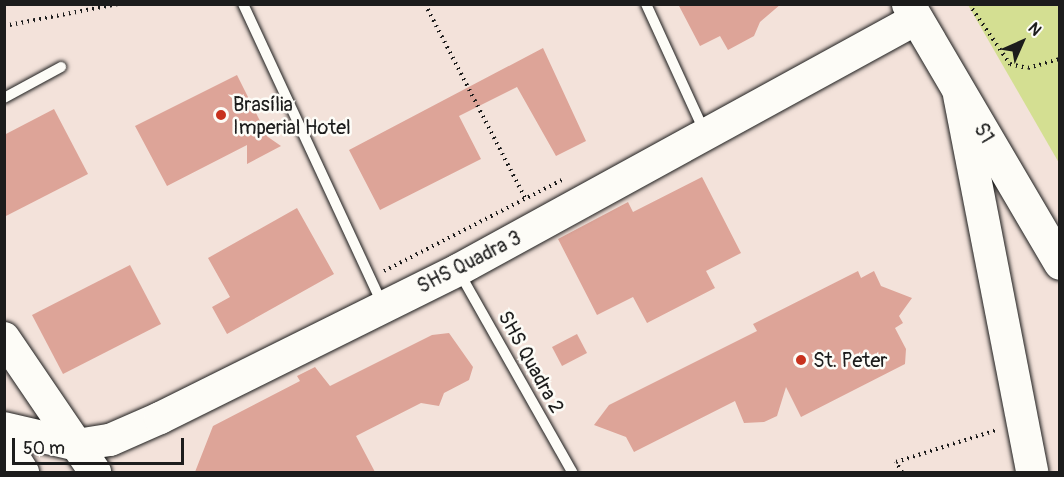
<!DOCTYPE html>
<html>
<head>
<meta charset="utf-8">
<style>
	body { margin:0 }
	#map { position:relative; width:1064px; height:477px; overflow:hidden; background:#f3e2da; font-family:Pangolin,sans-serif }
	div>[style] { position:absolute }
	.green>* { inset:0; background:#d4df92 }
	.building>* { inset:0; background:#dda498 }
	.path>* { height:4px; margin-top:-2px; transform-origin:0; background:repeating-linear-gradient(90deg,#1c1c1c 0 1.5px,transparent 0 6px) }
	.roads { filter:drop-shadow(0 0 2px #1c1c1c) drop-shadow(0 0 2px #1c1c1c) }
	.lane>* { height:10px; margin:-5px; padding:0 5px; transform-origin:5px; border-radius:5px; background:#fdfcf7 }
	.secondary>* { height:32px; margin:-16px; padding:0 16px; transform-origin:16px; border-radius:16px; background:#fdfcf7 }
	.highway>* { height:33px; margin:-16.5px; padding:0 16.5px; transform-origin:16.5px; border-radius:16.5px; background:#fdfcf7 }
	.dots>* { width:16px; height:16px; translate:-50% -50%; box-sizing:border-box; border:3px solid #fdfcf7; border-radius:50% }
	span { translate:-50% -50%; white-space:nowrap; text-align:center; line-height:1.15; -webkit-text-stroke:5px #fdfcf7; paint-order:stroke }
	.poi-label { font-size:20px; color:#1c1c1c }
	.left { translate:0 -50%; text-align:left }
	.street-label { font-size:20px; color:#1c1c1c }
	.frame { position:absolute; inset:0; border:6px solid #1c1c1c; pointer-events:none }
	.north { position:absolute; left:992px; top:12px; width:60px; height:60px; -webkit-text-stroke:4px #fdfcf7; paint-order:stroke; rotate:45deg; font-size:16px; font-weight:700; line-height:24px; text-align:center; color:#1c1c1c }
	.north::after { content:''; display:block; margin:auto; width:21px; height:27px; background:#1c1c1c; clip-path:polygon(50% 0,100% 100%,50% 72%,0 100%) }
	.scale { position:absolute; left:12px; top:438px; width:172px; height:27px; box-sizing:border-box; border:3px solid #1c1c1c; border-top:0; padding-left:8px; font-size:18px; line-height:21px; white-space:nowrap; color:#1c1c1c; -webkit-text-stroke:4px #fdfcf7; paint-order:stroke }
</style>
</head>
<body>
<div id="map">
	<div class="green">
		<i style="clip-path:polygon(968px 5px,1059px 5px,1059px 163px)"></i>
	</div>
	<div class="building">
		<i style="clip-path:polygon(678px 4px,781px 4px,760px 22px,754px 36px,728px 50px,720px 36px,700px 46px)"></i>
		<i style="clip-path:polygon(543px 48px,586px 141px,556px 156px,517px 87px,459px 116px,481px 159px,380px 210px,349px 150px)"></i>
		<i style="clip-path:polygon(237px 75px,268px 137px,281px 146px,247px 164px,247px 145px,167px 186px,135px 126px)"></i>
		<i style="clip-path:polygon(54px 109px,88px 174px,4px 217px,4px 135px)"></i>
		<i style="clip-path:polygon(702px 177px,741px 253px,706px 271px,715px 288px,647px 323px,633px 297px,597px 315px,558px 239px,628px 202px,633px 212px)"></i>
		<i style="clip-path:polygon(297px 208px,334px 274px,227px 334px,212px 307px,230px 297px,208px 258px)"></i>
		<i style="clip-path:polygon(130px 265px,161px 324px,63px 374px,32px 315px)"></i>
		<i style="clip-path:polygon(858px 271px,861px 278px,874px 271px,881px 286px,912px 298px,899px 316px,903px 323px,895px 328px,906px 349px,905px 364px,801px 417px,786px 387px,777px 416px,764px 422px,744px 423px,735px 401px,634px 452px,626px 437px,594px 425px,609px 405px,757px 331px,753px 324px)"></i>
		<i style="clip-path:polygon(449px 333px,473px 367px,469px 380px,444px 393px,439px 406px,421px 403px,356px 436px,375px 472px,195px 472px,213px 426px,300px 381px,297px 376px,315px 367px,330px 386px,432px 335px)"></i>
		<i style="clip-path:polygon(577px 334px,587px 353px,562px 366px,552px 347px)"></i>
	</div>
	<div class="path">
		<i style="left:425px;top:4px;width:218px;rotate:62.7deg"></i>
		<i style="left:969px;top:4px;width:73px;rotate:55.7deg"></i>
		<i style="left:1010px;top:64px;width:18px;rotate:13deg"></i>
		<i style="left:1028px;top:68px;width:33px;rotate:-16deg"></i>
		<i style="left:4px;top:26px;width:116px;rotate:-10.9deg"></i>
		<i style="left:384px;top:271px;width:202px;rotate:-27.1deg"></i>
		<i style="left:902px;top:472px;width:12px;rotate:-121deg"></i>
		<i style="left:896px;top:462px;width:106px;rotate:-17.6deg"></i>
	</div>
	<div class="roads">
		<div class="lane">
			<i style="left:243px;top:4px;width:332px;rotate:65.1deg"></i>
			<i style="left:646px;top:4px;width:142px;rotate:65.4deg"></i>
			<i style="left:4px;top:98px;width:65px;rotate:-28.5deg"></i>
			<i style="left:459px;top:272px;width:230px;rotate:60.5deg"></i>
		</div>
		<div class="secondary">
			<i style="left:959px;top:95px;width:384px;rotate:79deg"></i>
			<i style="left:4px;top:338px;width:162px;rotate:55.8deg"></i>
			<i style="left:4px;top:428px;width:75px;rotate:13.1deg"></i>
			<i style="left:77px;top:445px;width:33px;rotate:-9deg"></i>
			<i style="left:110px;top:440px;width:55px;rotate:-23.7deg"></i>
			<i style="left:160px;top:418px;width:333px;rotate:-26.4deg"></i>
			<i style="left:458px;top:270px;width:522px;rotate:-28.72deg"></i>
			<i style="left:4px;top:442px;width:36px;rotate:58deg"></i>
		</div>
		<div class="highway">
			<i style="left:908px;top:4px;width:300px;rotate:59.6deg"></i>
		</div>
	</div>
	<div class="dots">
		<i style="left:221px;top:115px;background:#c8321e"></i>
		<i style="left:801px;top:360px;background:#c8321e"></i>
	</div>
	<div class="poi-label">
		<span class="left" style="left:233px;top:116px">Brasília<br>Imperial Hotel</span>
		<span class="left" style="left:813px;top:360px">St. Peter</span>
	</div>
	<div class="street-label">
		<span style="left:984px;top:133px;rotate:60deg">S1</span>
		<span style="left:469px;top:262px;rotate:-27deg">SHS Quadra 3</span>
		<span style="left:531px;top:362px;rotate:61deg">SHS Quadra 2</span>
	</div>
	<div class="frame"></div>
	<div class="north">N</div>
	<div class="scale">50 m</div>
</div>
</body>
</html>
